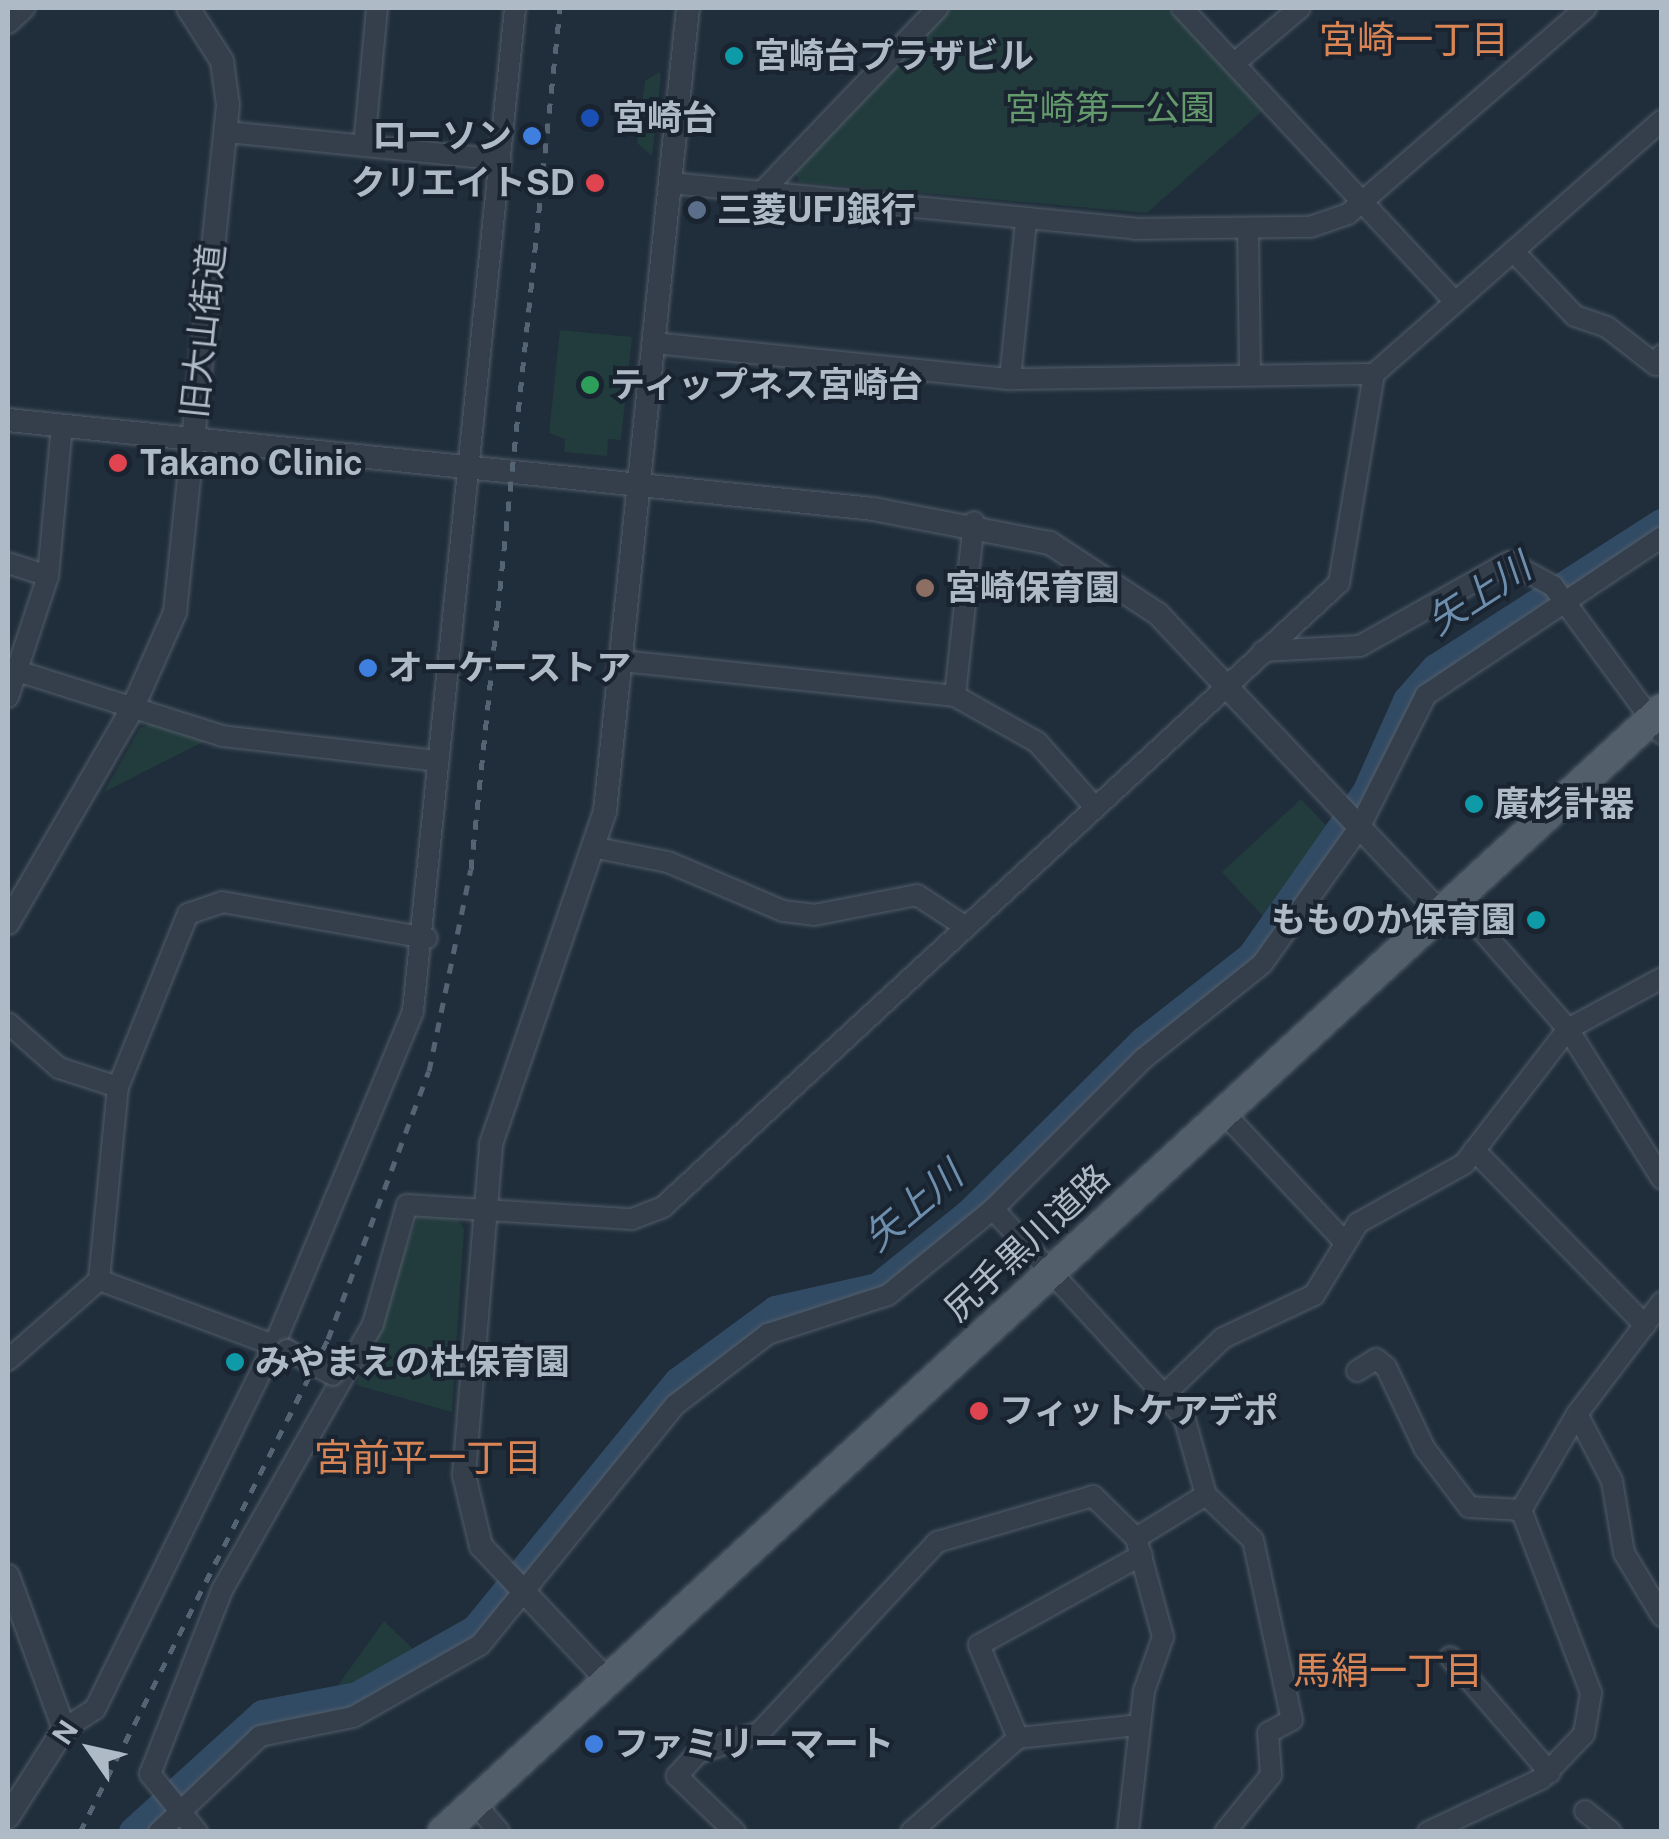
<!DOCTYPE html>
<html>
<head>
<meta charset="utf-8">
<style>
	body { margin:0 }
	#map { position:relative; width:1669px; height:1839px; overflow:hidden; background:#202e3b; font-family:"Public Sans","Noto Sans JP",sans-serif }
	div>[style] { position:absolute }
	.green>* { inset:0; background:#223b3c }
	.river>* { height:30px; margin:-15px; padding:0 15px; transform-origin:15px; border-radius:15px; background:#324b64 }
	.roads { filter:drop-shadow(0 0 2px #525d69) drop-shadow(0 0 2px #525d69) }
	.minor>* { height:20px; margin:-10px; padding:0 10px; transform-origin:10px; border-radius:10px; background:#343f4b }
	.tertiary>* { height:22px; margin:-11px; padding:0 11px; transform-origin:11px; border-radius:11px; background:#343f4b }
	.primary>* { height:30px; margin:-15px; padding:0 15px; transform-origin:15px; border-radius:15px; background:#525f6b }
	.rail>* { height:5px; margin-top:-2.5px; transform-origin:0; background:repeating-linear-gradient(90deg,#556472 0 10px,transparent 0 20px) }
	.bridges { filter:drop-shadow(0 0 2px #525d69) drop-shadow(0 0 2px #525d69) }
	.minor-bridge>* { height:20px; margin:-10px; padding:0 10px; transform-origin:10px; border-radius:10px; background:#343f4b }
	.dots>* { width:28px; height:28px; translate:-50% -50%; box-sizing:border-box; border:5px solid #192430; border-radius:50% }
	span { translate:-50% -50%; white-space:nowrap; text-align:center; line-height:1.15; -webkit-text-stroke:8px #192430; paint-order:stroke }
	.poi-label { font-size:35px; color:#afbac7; font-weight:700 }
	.left { translate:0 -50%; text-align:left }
	.right { translate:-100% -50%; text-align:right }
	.park-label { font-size:35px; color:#649a6c }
	.street-label { font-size:35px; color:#afbac7 }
	.neighbourhood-label { font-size:38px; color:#da8556 }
	.water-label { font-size:38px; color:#6d8ead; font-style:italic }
	.frame { position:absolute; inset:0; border:10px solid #afbac7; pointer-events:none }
	.north { position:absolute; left:40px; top:1699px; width:100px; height:100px; -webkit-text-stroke:8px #192430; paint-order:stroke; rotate:304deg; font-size:28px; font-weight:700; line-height:40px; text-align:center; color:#afbac7 }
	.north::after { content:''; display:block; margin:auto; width:35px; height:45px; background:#afbac7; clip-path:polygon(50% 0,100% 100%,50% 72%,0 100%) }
</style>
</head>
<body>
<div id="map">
	<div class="green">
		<i style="clip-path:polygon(949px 8px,1167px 8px,1267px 107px,1147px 213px,799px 182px,795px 171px)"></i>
		<i style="clip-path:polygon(659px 72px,661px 75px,652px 156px,637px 143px,645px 81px)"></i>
		<i style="clip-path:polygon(560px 330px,632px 337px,621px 440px,608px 439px,607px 456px,564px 452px,565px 439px,549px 433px)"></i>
		<i style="clip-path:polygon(151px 724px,205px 741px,104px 792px,140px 728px)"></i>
		<i style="clip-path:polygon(1301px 799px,1332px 832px,1270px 924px,1222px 872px)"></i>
		<i style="clip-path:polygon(418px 1216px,456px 1217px,464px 1229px,452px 1412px,356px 1385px)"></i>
		<i style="clip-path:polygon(384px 1621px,418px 1654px,355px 1694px,331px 1695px)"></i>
	</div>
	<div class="river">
		<i style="left:134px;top:1832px;width:174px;rotate:-42.2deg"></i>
		<i style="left:263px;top:1715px;width:96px;rotate:-10.8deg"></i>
		<i style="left:357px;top:1697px;width:137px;rotate:-29.4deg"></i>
		<i style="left:476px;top:1630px;width:320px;rotate:-50.7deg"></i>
		<i style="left:679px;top:1382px;width:120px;rotate:-36.2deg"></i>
		<i style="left:776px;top:1311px;width:105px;rotate:-12.7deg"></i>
		<i style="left:878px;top:1288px;width:118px;rotate:-38.8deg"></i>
		<i style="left:970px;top:1214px;width:246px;rotate:-44.7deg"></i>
		<i style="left:1145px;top:1041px;width:136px;rotate:-38.1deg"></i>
		<i style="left:1252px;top:957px;width:200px;rotate:-55deg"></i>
		<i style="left:1367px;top:793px;width:101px;rotate:-66deg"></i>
		<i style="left:1408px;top:701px;width:43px;rotate:-48.8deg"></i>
		<i style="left:1436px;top:669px;width:269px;rotate:-32.7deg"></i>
	</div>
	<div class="roads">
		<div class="minor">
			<i style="left:1182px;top:8px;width:401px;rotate:47.1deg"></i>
			<i style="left:1237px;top:61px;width:82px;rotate:-40.1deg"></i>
			<i style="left:227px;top:132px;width:275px;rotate:5.8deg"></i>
			<i style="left:364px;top:146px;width:139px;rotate:-84.6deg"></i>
			<i style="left:670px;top:183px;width:467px;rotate:5.6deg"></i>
			<i style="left:1135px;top:229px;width:175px;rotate:-0.7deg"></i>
			<i style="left:1310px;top:227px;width:40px;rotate:-18.9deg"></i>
			<i style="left:1348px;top:214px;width:315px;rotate:-40.9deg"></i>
			<i style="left:762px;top:192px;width:255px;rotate:-46.3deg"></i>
			<i style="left:1248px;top:231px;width:143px;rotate:89.2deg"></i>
			<i style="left:1513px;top:251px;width:90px;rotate:46.4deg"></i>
			<i style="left:1575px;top:316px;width:34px;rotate:19deg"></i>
			<i style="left:1607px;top:327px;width:62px;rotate:37.8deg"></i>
			<i style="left:1656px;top:365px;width:12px;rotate:-59deg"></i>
			<i style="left:654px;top:343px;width:358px;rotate:5.8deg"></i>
			<i style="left:1010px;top:379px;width:364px;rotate:-0.8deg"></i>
			<i style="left:1374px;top:374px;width:384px;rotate:-41.4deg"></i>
			<i style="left:1010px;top:379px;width:158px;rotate:-84.2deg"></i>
			<i style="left:8px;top:563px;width:42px;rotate:18deg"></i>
			<i style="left:1263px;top:651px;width:97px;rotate:-3deg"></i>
			<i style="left:1360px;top:646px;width:171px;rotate:-29.4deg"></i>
			<i style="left:1509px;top:562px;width:50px;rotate:28.6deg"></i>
			<i style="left:1553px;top:586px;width:184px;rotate:53.6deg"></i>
			<i style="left:622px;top:661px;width:335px;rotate:6deg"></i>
			<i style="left:955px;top:696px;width:94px;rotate:29.3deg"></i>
			<i style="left:1037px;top:742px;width:83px;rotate:48.4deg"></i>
			<i style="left:8px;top:668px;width:225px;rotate:17.6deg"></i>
			<i style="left:222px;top:736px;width:217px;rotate:6.6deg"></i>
			<i style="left:955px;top:696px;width:175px;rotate:-83.8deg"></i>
			<i style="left:8px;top:697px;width:127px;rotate:-71.7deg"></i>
			<i style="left:48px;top:576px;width:151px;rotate:-84.7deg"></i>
			<i style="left:597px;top:848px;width:72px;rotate:11.2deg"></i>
			<i style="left:668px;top:862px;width:125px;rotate:23.1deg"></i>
			<i style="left:783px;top:911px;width:31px;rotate:7deg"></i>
			<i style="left:814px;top:915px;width:105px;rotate:-11deg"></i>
			<i style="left:917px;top:895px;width:55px;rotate:33.1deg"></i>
			<i style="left:1456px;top:901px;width:170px;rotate:48.8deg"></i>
			<i style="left:1568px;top:1029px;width:177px;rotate:57.9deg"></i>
			<i style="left:8px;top:1023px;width:68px;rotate:41.4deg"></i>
			<i style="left:59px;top:1068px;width:62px;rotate:17.9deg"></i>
			<i style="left:1223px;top:1112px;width:173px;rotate:46.9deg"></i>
			<i style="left:1474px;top:1150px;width:245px;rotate:45.7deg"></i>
			<i style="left:993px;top:1209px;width:282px;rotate:47.4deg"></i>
			<i style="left:1184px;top:1417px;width:81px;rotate:74.2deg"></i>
			<i style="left:1206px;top:1495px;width:65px;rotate:43.8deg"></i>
			<i style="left:1253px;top:1540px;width:184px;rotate:77.8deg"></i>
			<i style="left:1292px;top:1720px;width:27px;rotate:152deg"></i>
			<i style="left:1268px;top:1733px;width:42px;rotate:85.9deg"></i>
			<i style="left:1271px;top:1775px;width:73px;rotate:128.9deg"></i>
			<i style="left:99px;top:1280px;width:198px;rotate:20.4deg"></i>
			<i style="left:8px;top:1360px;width:121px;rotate:-41.3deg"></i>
			<i style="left:99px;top:1280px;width:194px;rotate:-84.4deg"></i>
			<i style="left:118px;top:1087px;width:187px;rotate:-68deg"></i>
			<i style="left:188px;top:914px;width:36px;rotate:-19deg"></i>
			<i style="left:222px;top:902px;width:208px;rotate:10deg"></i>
			<i style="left:1357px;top:1371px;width:22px;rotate:-32deg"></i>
			<i style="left:1376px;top:1359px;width:13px;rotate:39deg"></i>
			<i style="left:1386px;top:1367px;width:91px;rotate:64.6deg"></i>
			<i style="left:1425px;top:1449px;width:73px;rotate:52.8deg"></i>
			<i style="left:1469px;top:1507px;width:52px;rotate:3.3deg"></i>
			<i style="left:1165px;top:1394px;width:81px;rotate:-44deg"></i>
			<i style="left:1223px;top:1338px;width:101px;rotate:-25.3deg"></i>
			<i style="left:1314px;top:1295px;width:84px;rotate:-58.6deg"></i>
			<i style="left:1358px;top:1223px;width:121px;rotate:-29.1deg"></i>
			<i style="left:1464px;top:1164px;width:170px;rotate:-52.4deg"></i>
			<i style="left:1568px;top:1029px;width:107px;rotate:-28.5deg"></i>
			<i style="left:1577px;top:1414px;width:76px;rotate:62.4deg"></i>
			<i style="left:1612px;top:1481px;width:73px;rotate:80.5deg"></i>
			<i style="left:1624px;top:1553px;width:74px;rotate:58.9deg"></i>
			<i style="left:1136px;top:1538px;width:82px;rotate:-31.6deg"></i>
			<i style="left:1450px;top:1657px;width:153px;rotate:49.2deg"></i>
			<i style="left:64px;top:1729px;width:37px;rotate:-33deg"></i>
			<i style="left:95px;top:1709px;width:408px;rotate:-63.8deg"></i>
			<i style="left:275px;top:1343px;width:360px;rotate:-67.4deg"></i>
			<i style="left:413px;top:1011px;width:1008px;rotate:-84.19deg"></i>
			<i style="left:1018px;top:1738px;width:101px;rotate:-112.8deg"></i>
			<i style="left:979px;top:1645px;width:186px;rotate:-28.9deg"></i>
			<i style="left:474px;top:1802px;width:39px;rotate:50deg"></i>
			<i style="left:1585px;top:1811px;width:33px;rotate:39deg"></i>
			<i style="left:159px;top:1832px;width:139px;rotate:-43.5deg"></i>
			<i style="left:260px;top:1736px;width:95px;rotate:-11.5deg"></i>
			<i style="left:353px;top:1717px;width:146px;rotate:-29.6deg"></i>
			<i style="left:480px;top:1645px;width:309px;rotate:-50.9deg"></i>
			<i style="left:675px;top:1405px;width:117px;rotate:-37.4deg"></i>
			<i style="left:768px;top:1334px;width:126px;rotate:-18deg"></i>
			<i style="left:888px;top:1295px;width:136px;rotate:-39.3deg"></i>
			<i style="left:993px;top:1209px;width:212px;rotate:-45deg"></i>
			<i style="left:1143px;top:1059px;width:152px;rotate:-38.6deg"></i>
			<i style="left:1262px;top:964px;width:167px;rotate:-54.5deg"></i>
			<i style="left:1359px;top:828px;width:149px;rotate:-63.3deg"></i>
			<i style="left:1426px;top:695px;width:284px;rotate:-33.8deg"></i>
			<i style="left:197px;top:1832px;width:75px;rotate:-129deg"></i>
			<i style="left:150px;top:1774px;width:198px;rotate:-68.6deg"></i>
			<i style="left:222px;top:1590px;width:306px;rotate:-60.4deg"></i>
			<i style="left:373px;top:1324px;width:124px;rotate:-74.1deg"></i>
			<i style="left:407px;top:1205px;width:225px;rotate:3.6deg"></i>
			<i style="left:632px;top:1219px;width:33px;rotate:-21deg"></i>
			<i style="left:663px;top:1207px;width:920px;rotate:-42.71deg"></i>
			<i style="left:1339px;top:583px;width:212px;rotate:-80.5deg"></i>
			<i style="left:735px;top:1832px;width:81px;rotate:-136deg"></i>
			<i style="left:677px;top:1776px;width:31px;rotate:-48deg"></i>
			<i style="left:698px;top:1753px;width:65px;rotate:-18.7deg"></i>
			<i style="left:760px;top:1732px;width:260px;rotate:-47deg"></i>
			<i style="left:937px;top:1542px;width:163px;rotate:-16.4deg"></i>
			<i style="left:1093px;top:1496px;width:60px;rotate:44.3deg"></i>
			<i style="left:1136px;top:1538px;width:103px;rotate:74.7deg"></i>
			<i style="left:1163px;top:1637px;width:57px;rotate:109.4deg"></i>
			<i style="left:1144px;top:1691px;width:142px;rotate:96.5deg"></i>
			<i style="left:911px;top:1832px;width:142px;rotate:-41.3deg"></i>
			<i style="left:1018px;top:1738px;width:121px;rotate:-6.2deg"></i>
			<i style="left:1428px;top:1832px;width:125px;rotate:-25.1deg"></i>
			<i style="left:1541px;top:1779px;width:62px;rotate:-46.3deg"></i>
			<i style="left:1584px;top:1734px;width:42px;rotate:-80.3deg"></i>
			<i style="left:1591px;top:1693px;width:196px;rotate:-110.9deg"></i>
			<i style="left:1521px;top:1510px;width:111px;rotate:-59.7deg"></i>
			<i style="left:1577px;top:1414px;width:141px;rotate:-52.8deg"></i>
		</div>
		<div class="tertiary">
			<i style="left:8px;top:22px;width:21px;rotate:-43deg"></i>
			<i style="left:8px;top:420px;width:870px;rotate:5.87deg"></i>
			<i style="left:873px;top:509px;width:180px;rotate:10.9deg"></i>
			<i style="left:1050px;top:543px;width:129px;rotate:33.3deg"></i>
			<i style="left:1158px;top:614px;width:413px;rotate:46.6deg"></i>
			<i style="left:8px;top:923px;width:250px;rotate:-59.9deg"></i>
			<i style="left:133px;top:707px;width:104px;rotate:-66.1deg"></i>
			<i style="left:175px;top:612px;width:510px;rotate:-84.03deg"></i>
			<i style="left:228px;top:105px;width:44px;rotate:-97.8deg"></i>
			<i style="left:222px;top:61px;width:63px;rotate:-122.7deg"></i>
			<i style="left:8px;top:1576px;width:163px;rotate:69.9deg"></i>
			<i style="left:64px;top:1729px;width:104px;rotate:122.5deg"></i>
			<i style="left:605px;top:1678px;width:181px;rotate:-133.2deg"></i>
			<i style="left:481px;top:1546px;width:73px;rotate:-103.5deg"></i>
			<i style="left:464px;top:1475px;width:332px;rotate:-85.3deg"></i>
			<i style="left:491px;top:1144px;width:352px;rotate:-71.1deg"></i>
			<i style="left:605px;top:811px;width:807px;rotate:-84.1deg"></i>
		</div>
		<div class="primary">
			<i style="left:443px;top:1832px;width:1657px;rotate:-42.65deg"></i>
		</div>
	</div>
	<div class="rail">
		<i style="left:80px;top:1832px;width:552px;rotate:-63.3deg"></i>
		<i style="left:328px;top:1339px;width:286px;rotate:-69.4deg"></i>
		<i style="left:429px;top:1071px;width:206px;rotate:-78.3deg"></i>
		<i style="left:471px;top:869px;width:866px;rotate:-84.1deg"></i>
	</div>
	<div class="bridges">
		<div class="minor-bridge">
			<i style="left:287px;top:1350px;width:52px;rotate:28.5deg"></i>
		</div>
	</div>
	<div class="dots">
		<i style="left:734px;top:56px;background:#0f9aa8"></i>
		<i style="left:590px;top:118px;background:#1a4fb4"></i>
		<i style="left:532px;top:136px;background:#3f7fe0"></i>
		<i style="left:595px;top:183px;background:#e0444e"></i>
		<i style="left:697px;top:210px;background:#5c6f8a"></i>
		<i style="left:590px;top:385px;background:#2e9e5b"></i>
		<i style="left:118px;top:463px;background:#e0444e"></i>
		<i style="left:925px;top:588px;background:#8d6e63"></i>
		<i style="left:368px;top:668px;background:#3f7fe0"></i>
		<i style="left:1474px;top:804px;background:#0f9aa8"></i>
		<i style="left:1536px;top:920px;background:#0f9aa8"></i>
		<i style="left:235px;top:1362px;background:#0f9aa8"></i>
		<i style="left:979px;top:1411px;background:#e0444e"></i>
		<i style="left:594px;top:1744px;background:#3f7fe0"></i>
	</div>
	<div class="poi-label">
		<span class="left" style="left:754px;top:56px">宮崎台プラザビル</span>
		<span class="left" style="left:612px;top:118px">宮崎台</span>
		<span class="right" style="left:512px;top:136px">ローソン</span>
		<span class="right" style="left:575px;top:183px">クリエイトSD</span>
		<span class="left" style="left:717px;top:210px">三菱UFJ銀行</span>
		<span class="left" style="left:610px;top:385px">ティップネス宮崎台</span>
		<span class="left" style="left:140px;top:463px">Takano Clinic</span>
		<span class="left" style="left:945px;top:588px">宮崎保育園</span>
		<span class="left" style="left:388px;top:668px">オーケーストア</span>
		<span class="left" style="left:1494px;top:804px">廣杉計器</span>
		<span class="right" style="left:1516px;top:920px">もものか保育園</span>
		<span class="left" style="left:255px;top:1362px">みやまえの杜保育園</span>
		<span class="left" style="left:999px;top:1411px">フィットケアデポ</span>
		<span class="left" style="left:614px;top:1744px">ファミリーマート</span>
	</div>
	<div class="park-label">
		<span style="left:1110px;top:108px">宮崎第一公園</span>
	</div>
	<div class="street-label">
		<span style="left:203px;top:331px;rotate:-84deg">旧大山街道</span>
		<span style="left:1027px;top:1243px;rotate:-43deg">尻手黒川道路</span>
	</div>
	<div class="neighbourhood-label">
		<span style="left:1414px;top:40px">宮崎一丁目</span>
		<span style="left:428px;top:1458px">宮前平一丁目</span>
		<span style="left:1388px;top:1671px">馬絹一丁目</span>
	</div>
	<div class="water-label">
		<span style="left:1479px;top:594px;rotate:-33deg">矢上川</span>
		<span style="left:913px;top:1206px;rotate:-40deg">矢上川</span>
	</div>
	<div class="frame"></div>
	<div class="north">N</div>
</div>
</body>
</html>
